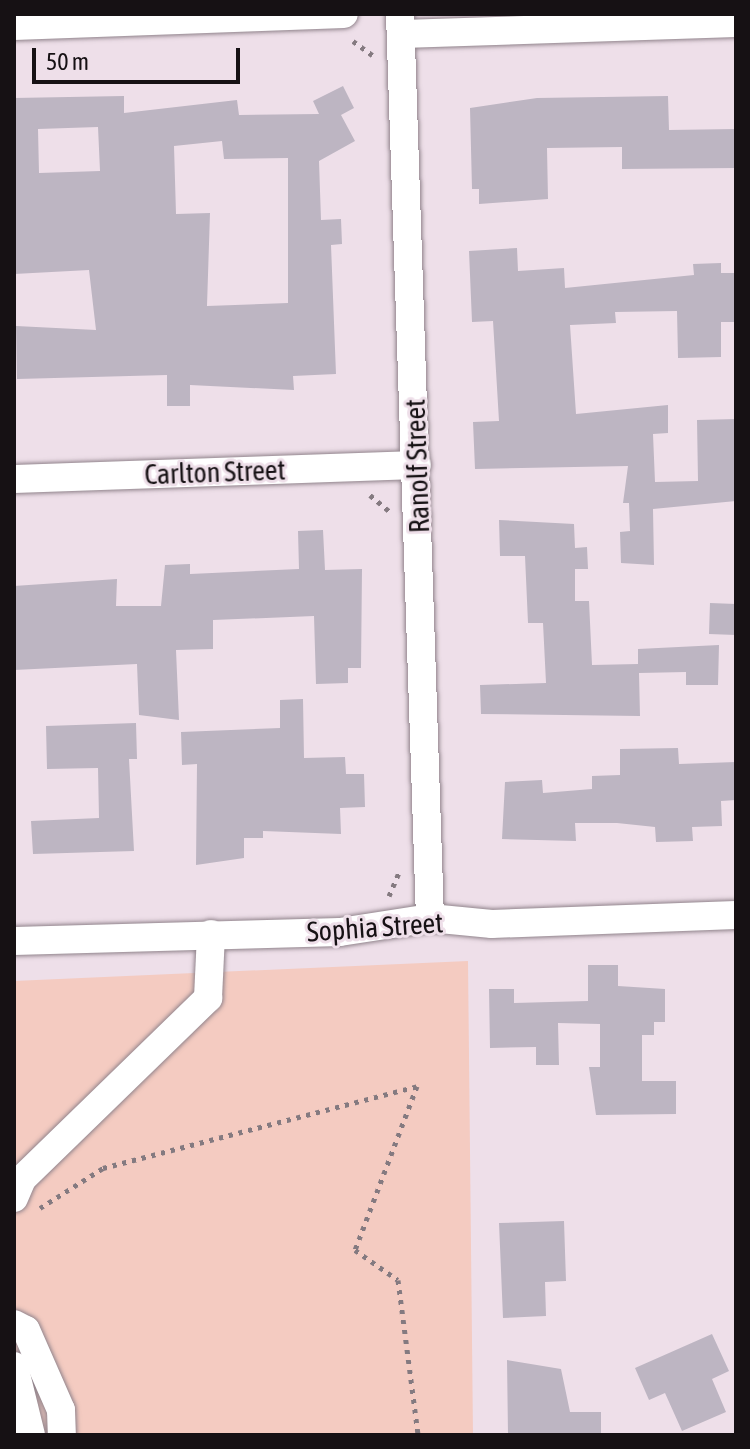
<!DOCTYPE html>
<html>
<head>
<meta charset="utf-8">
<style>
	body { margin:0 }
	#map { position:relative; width:750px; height:1449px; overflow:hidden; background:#eedfe9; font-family:"Asap Condensed",sans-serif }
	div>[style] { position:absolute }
	.green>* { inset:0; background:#f4cbc1 }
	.building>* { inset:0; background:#bdb5c2 }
	.path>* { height:5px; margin-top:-2.5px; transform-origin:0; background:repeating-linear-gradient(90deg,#847a80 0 4px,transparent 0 10px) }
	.roads { filter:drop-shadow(0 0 2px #91848c) drop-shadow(0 0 2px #91848c) }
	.minor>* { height:28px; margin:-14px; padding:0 14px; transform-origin:14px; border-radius:14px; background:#fff }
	span { translate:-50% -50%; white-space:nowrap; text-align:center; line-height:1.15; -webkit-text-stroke:6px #eedfe9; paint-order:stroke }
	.street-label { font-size:28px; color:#161114 }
	.frame { position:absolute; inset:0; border:16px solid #161114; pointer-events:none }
	.scale { position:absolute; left:32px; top:48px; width:208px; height:36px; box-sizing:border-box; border:4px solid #161114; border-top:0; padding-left:10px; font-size:24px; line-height:28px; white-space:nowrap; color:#161114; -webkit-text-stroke:6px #eedfe9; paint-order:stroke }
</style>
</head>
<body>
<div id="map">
	<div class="green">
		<i style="clip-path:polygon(468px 961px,473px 1435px,14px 1435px,14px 981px)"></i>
	</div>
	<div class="building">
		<i style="clip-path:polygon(evenodd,343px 86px,354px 108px,341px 115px,355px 141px,319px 161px,321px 220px,341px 219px,342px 244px,331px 245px,336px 374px,293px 376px,294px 390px,190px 385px,190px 406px,167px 406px,167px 375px,17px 379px,16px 326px,96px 330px,89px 270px,14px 274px,14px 98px,124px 96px,124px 113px,237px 100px,239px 115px,319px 114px,313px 101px,343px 86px,98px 127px,100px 171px,39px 173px,38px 129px,98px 127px,343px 86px,222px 141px,224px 159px,288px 158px,288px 303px,207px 306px,210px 213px,176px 214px,174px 146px,222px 141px)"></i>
		<i style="clip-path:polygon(668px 96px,669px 130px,736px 129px,736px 168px,622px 169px,622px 147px,547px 148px,548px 199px,479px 204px,479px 189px,472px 189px,470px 108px,537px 98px)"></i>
		<i style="clip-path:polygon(517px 248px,518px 271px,564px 268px,565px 288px,694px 275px,693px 264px,721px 263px,721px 273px,736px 273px,736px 322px,721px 322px,721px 357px,678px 358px,677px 311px,615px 312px,616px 323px,570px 325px,576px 414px,668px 405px,668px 433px,653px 434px,655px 482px,698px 481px,697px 420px,736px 419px,736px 501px,653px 509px,654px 565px,621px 563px,620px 532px,630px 531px,629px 503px,623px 503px,628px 466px,475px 469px,473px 422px,499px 421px,493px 321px,472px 322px,469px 251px)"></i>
		<i style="clip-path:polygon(499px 520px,574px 524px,575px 548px,587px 547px,588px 569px,575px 569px,575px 601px,589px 601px,592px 665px,638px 664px,638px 649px,719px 645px,718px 685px,686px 685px,686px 672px,639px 673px,640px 716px,481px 714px,480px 685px,546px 683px,543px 623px,528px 623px,525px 556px,500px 556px)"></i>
		<i style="clip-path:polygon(323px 530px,325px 570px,362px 569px,361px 668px,348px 668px,348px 683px,316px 684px,314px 616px,213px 620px,213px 649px,176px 650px,179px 720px,139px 715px,137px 664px,14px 670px,14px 586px,117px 579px,116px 606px,161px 606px,165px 565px,190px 564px,190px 574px,299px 569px,298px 531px)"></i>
		<i style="clip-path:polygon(710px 603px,736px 604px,736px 635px,709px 634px)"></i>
		<i style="clip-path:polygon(303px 699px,304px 758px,345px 757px,346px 774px,364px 774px,365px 807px,340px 808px,341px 834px,263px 831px,263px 838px,244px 838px,244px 858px,196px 865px,197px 764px,182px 765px,181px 732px,280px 728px,280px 700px)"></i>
		<i style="clip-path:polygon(136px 723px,137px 759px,129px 759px,134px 851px,33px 854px,31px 821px,99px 818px,98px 768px,47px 769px,46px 726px)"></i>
		<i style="clip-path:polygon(678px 748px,679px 764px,736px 762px,736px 800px,721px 801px,722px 826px,692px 827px,693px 841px,656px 842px,655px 827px,617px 823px,575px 823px,576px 841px,502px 839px,505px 782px,542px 780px,543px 793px,592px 789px,592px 776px,620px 775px,620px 749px)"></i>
		<i style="clip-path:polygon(588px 965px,618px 965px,618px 986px,665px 989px,665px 1022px,654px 1022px,654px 1035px,642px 1035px,642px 1081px,676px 1081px,676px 1114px,596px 1115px,589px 1067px,600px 1067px,600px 1024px,558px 1023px,559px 1065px,536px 1065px,536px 1047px,490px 1048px,489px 989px,514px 989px,514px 1003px,588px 1001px)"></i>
		<i style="clip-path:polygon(564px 1221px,566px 1281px,545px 1282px,546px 1316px,503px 1318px,499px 1223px)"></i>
		<i style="clip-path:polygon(712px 1334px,729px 1371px,712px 1379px,726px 1412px,682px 1431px,665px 1393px,649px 1400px,635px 1368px)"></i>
		<i style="clip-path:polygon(507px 1360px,561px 1369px,570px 1412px,601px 1412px,601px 1435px,508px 1435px)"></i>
	</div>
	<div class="path">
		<i style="left:353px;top:41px;width:24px;rotate:36deg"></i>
		<i style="left:370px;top:495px;width:25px;rotate:40deg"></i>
		<i style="left:389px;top:896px;width:26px;rotate:-67deg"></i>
		<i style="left:40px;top:1208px;width:75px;rotate:-32.4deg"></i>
		<i style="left:103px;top:1168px;width:325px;rotate:-14.6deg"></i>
		<i style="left:417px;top:1086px;width:175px;rotate:110.7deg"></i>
		<i style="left:355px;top:1250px;width:52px;rotate:34.9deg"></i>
		<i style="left:398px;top:1280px;width:156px;rotate:82.6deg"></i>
	</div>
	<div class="roads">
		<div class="minor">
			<i style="left:400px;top:14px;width:904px;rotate:88.1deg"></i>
			<i style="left:14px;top:26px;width:330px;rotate:-2.1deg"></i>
			<i style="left:402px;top:34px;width:334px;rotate:-1.9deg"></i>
			<i style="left:14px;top:479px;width:403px;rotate:-2deg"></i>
			<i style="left:14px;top:941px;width:326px;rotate:-1.6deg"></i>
			<i style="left:340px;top:932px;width:91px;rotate:-8.8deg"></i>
			<i style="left:430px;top:918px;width:62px;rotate:5.5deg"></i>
			<i style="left:492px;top:924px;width:244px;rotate:-2.1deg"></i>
			<i style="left:14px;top:1198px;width:21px;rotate:-67deg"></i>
			<i style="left:22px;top:1179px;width:260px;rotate:-44.2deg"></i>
			<i style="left:208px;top:998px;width:64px;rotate:-87.3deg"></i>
			<i style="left:14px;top:1324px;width:13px;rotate:27deg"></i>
			<i style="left:26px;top:1330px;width:87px;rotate:66.4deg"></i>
			<i style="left:61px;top:1410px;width:25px;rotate:88deg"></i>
			<i style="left:14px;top:1366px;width:71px;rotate:76.2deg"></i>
		</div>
	</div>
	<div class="street-label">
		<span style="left:417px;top:466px;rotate:-92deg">Ranolf Street</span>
		<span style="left:215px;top:472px;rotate:-2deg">Carlton Street</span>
		<span style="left:375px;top:927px;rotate:-4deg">Sophia Street</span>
	</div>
	<div class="frame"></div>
	<div class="scale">50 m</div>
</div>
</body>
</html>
